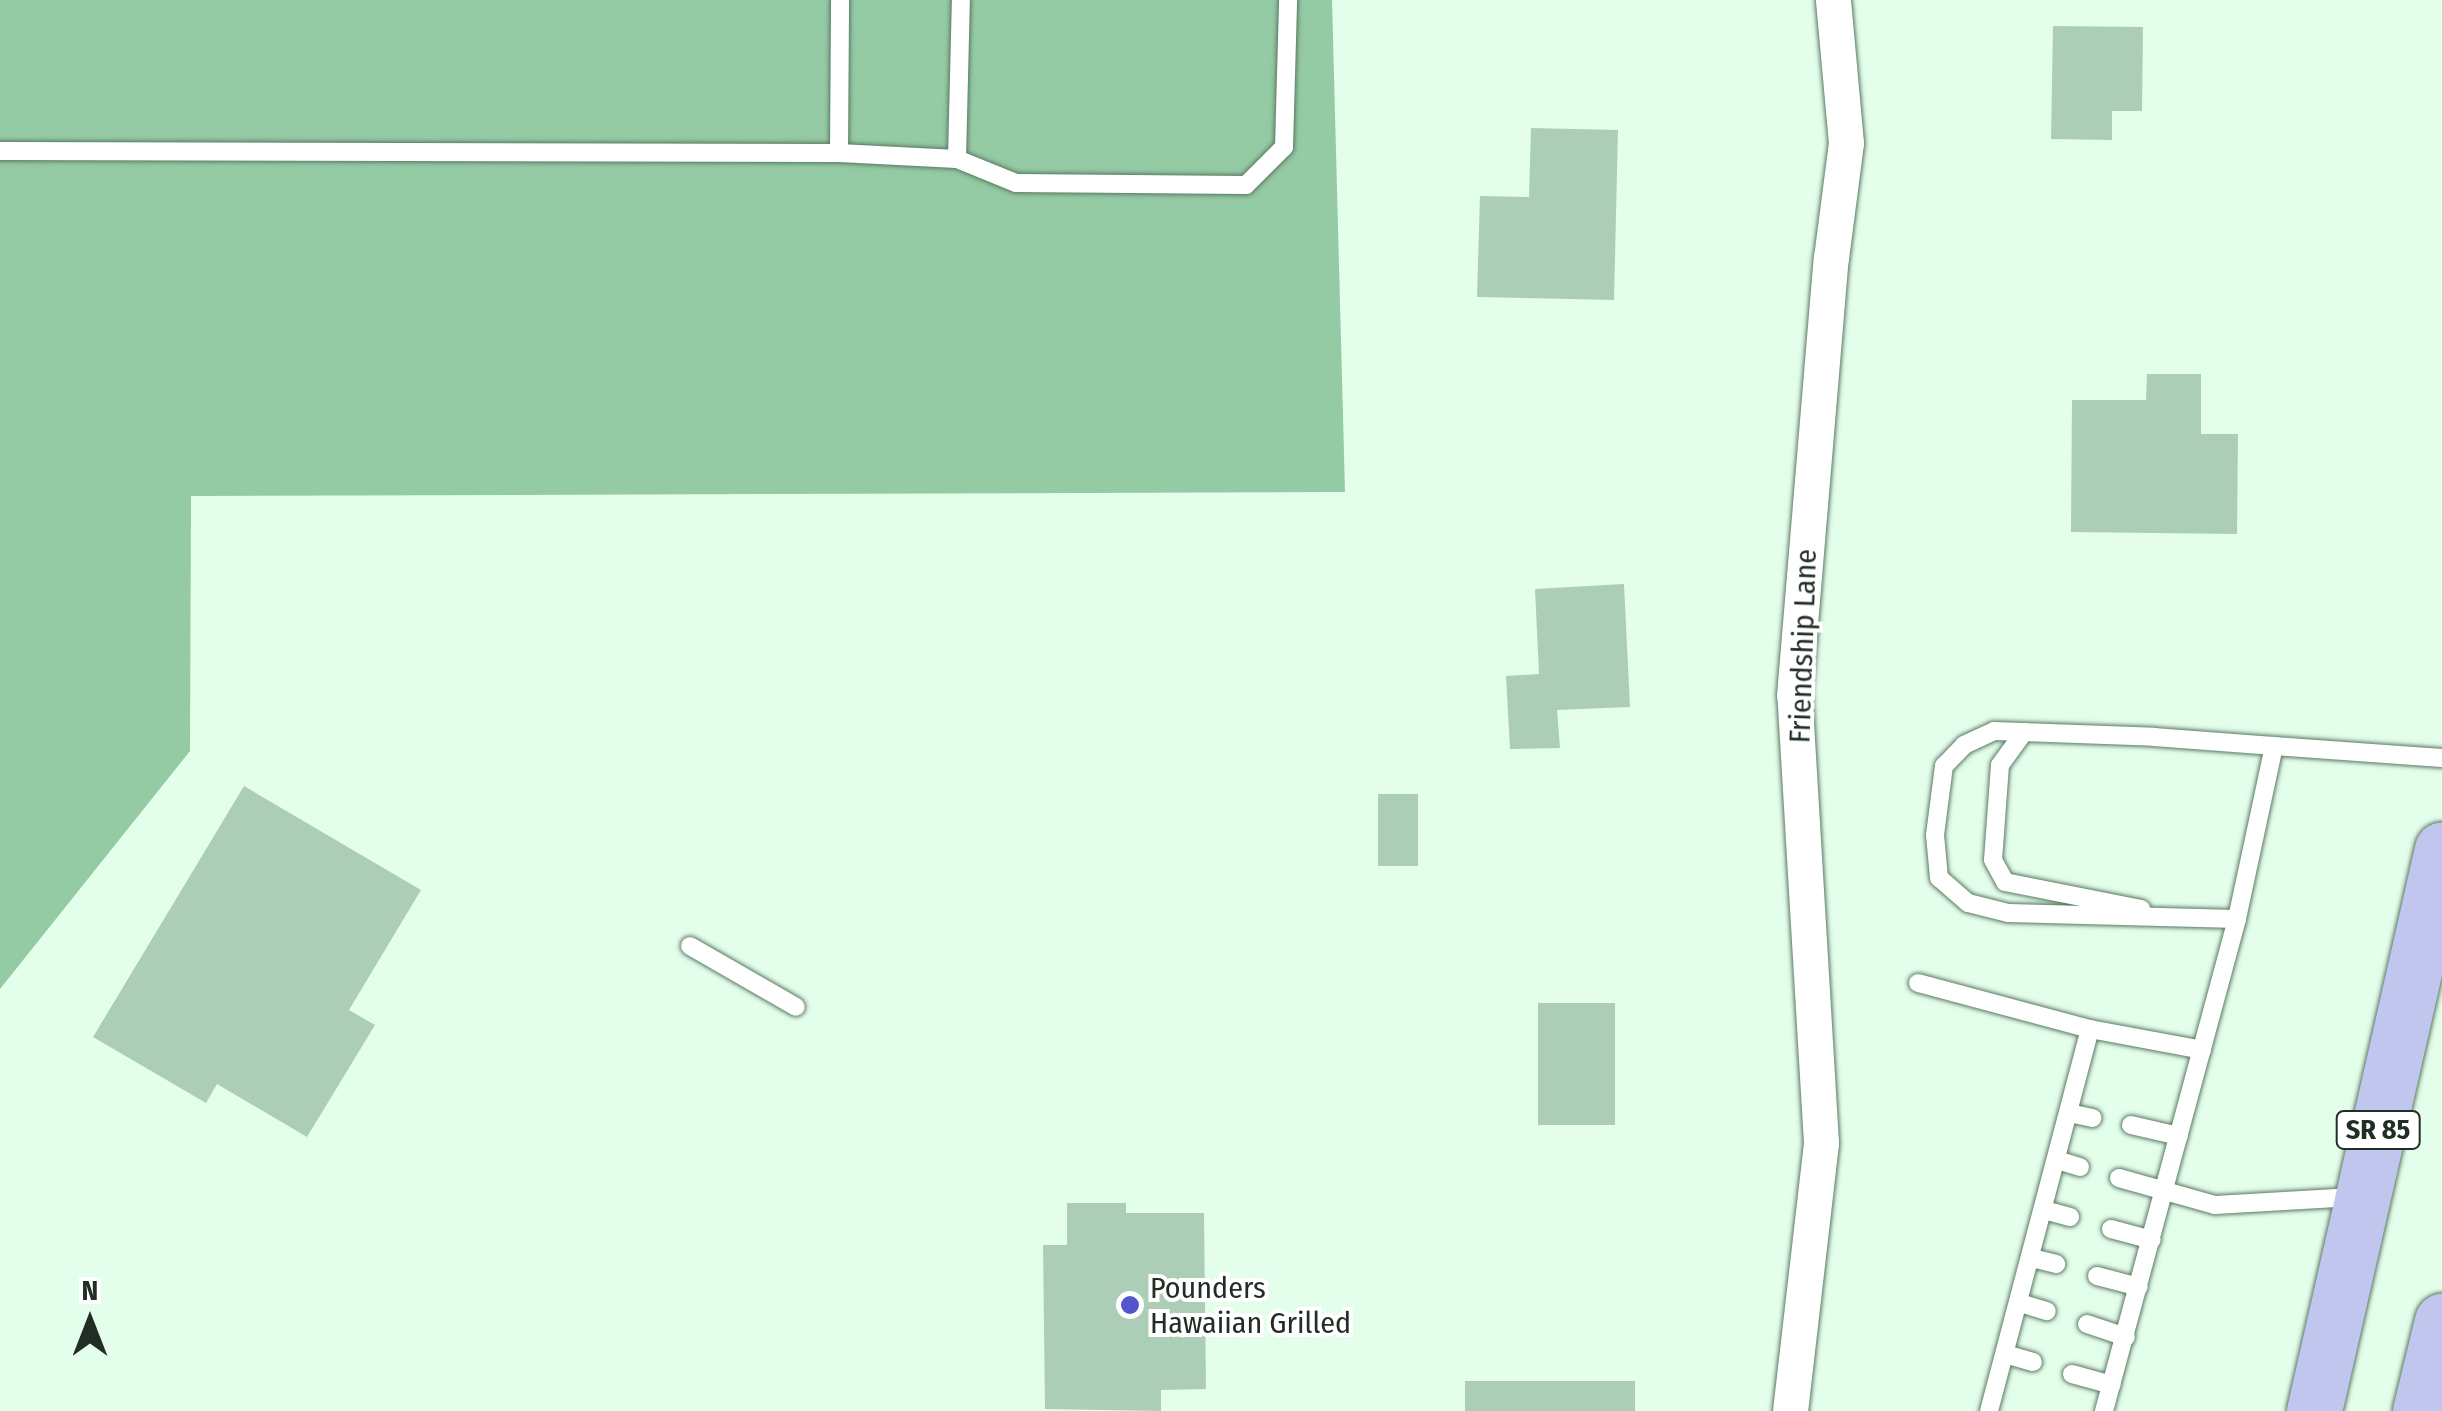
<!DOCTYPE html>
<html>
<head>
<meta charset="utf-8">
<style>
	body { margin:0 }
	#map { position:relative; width:2442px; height:1411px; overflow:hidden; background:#e3feea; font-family:"Fira Sans Condensed",sans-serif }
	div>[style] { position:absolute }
	.forest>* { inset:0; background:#94caa4 }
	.building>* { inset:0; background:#adceb6 }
	.roads { filter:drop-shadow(0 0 2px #5a7963) drop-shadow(0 0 2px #5a7963) }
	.service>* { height:18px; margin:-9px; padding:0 9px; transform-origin:9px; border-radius:9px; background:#fff }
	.minor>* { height:35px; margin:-17.5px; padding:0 17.5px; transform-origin:17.5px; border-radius:17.5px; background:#fff }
	.primary>* { height:55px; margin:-27.5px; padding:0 27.5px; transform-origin:27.5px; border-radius:27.5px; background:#c0c6ee }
	.dots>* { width:28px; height:28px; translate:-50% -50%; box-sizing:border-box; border:5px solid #fff; border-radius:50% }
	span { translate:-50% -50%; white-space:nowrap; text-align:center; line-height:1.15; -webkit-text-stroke:8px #fff; paint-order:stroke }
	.shield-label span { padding:2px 8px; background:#fff; border:2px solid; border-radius:8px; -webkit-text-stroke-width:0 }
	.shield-label { font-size:28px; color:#212e25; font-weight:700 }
	.street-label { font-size:30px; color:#212e25 }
	.poi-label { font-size:30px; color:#212e25 }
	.left { translate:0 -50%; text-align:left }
	.north { position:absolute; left:40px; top:1271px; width:100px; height:100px; -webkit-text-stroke:8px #fff; paint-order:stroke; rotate:0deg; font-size:28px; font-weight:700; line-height:40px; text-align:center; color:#212e25 }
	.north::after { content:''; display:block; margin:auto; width:35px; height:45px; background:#212e25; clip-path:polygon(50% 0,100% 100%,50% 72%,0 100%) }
</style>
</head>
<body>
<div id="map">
	<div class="forest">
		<i style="clip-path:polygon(0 0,1332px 0,1345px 492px,191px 496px,190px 751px,0 989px)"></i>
	</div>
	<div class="building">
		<i style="clip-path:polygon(2053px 26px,2143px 27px,2142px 111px,2112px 111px,2112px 140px,2051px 139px)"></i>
		<i style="clip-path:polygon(1531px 128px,1618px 130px,1614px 300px,1477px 297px,1480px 196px,1529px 197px)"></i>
		<i style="clip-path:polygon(2147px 374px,2201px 374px,2201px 434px,2238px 434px,2237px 534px,2071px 532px,2072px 400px,2146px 400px)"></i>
		<i style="clip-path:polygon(1624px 584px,1630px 707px,1557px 710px,1560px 748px,1510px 749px,1506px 676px,1539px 674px,1535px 589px)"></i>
		<i style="clip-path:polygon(244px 786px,421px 890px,349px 1010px,375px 1025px,307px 1137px,217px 1084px,206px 1103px,93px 1037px)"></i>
		<i style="clip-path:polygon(1378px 794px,1418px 794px,1418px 866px,1378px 866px)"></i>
		<i style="clip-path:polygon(1538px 1003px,1615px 1003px,1615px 1125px,1538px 1125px)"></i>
		<i style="clip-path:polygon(1067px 1203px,1126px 1203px,1126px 1213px,1204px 1213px,1206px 1389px,1161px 1390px,1161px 1411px,1045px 1409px,1043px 1245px,1067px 1245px)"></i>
		<i style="clip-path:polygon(1465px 1381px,1635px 1381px,1635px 1411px,1465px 1411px)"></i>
	</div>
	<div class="roads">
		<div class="service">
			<i style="left:0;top:151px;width:839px;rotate:0.14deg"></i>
			<i style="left:839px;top:153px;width:118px;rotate:2.9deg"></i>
			<i style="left:957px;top:159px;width:64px;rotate:22.1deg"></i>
			<i style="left:1016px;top:183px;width:230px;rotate:0.5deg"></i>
			<i style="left:1246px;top:185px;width:54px;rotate:-45deg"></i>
			<i style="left:1284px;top:147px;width:147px;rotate:-88.4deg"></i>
			<i style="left:839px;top:153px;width:153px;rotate:-89.6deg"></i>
			<i style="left:957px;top:159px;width:159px;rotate:-88.6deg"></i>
			<i style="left:2024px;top:732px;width:41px;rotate:126deg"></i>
			<i style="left:2000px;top:765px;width:95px;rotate:94.2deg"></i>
			<i style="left:1993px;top:860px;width:25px;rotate:61deg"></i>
			<i style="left:2005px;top:882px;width:139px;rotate:11.2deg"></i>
			<i style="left:2274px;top:746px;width:177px;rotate:102.1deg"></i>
			<i style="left:2237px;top:919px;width:229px;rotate:-178.5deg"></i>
			<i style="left:2008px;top:913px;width:41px;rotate:-166deg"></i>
			<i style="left:1968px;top:903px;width:38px;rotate:-139deg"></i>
			<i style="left:1939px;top:878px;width:43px;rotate:-95.3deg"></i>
			<i style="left:1935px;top:835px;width:70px;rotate:-82.6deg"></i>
			<i style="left:1944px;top:766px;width:29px;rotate:-46deg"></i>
			<i style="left:1964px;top:745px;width:33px;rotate:-25deg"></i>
			<i style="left:1994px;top:731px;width:160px;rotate:2.1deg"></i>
			<i style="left:2154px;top:737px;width:120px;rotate:4.3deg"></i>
			<i style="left:2274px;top:746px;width:168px;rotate:4.1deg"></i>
			<i style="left:690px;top:946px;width:122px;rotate:29.9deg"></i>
			<i style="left:1918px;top:983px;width:178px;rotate:15deg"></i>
			<i style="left:2069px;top:1113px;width:24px;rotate:12deg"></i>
			<i style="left:2131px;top:1125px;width:49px;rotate:12.9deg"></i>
			<i style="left:2057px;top:1160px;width:24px;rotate:17deg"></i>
			<i style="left:2119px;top:1178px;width:100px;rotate:15.7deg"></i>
			<i style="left:2215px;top:1205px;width:139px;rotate:-3.3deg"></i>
			<i style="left:2044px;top:1210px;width:27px;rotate:15deg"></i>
			<i style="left:2111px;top:1229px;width:42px;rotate:15deg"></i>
			<i style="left:2032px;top:1258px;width:25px;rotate:14deg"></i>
			<i style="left:2097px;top:1276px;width:43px;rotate:14.7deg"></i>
			<i style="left:2020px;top:1303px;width:28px;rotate:17deg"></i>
			<i style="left:2087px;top:1324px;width:41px;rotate:18.4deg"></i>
			<i style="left:2005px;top:1354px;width:29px;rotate:16deg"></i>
			<i style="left:2072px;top:1374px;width:41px;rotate:15.4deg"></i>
			<i style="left:1989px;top:1411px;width:395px;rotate:-75.2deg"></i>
			<i style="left:2090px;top:1029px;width:114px;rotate:10.6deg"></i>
			<i style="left:2104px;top:1411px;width:510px;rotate:-74.87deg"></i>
		</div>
		<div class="minor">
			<i style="left:1790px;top:1411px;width:270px;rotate:-83.4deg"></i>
			<i style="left:1821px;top:1143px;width:449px;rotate:-93.4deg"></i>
			<i style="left:1794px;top:695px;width:439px;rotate:-85.2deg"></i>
			<i style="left:1831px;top:258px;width:116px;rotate:-82.6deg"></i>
			<i style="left:1846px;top:143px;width:144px;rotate:-95.2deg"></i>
		</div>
		<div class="primary">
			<i style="left:2314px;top:1411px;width:576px;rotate:-77.17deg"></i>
			<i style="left:2420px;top:1411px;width:93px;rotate:-76.3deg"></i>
		</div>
	</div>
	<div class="dots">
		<i style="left:1130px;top:1305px;background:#5255cc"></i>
	</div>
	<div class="shield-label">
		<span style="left:2378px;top:1130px">SR 85</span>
	</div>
	<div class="street-label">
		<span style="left:1803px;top:646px;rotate:-88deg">Friendship Lane</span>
	</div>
	<div class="poi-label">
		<span class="left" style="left:1150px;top:1305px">Pounders<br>Hawaiian Grilled</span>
	</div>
	<div class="north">N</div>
</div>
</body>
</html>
